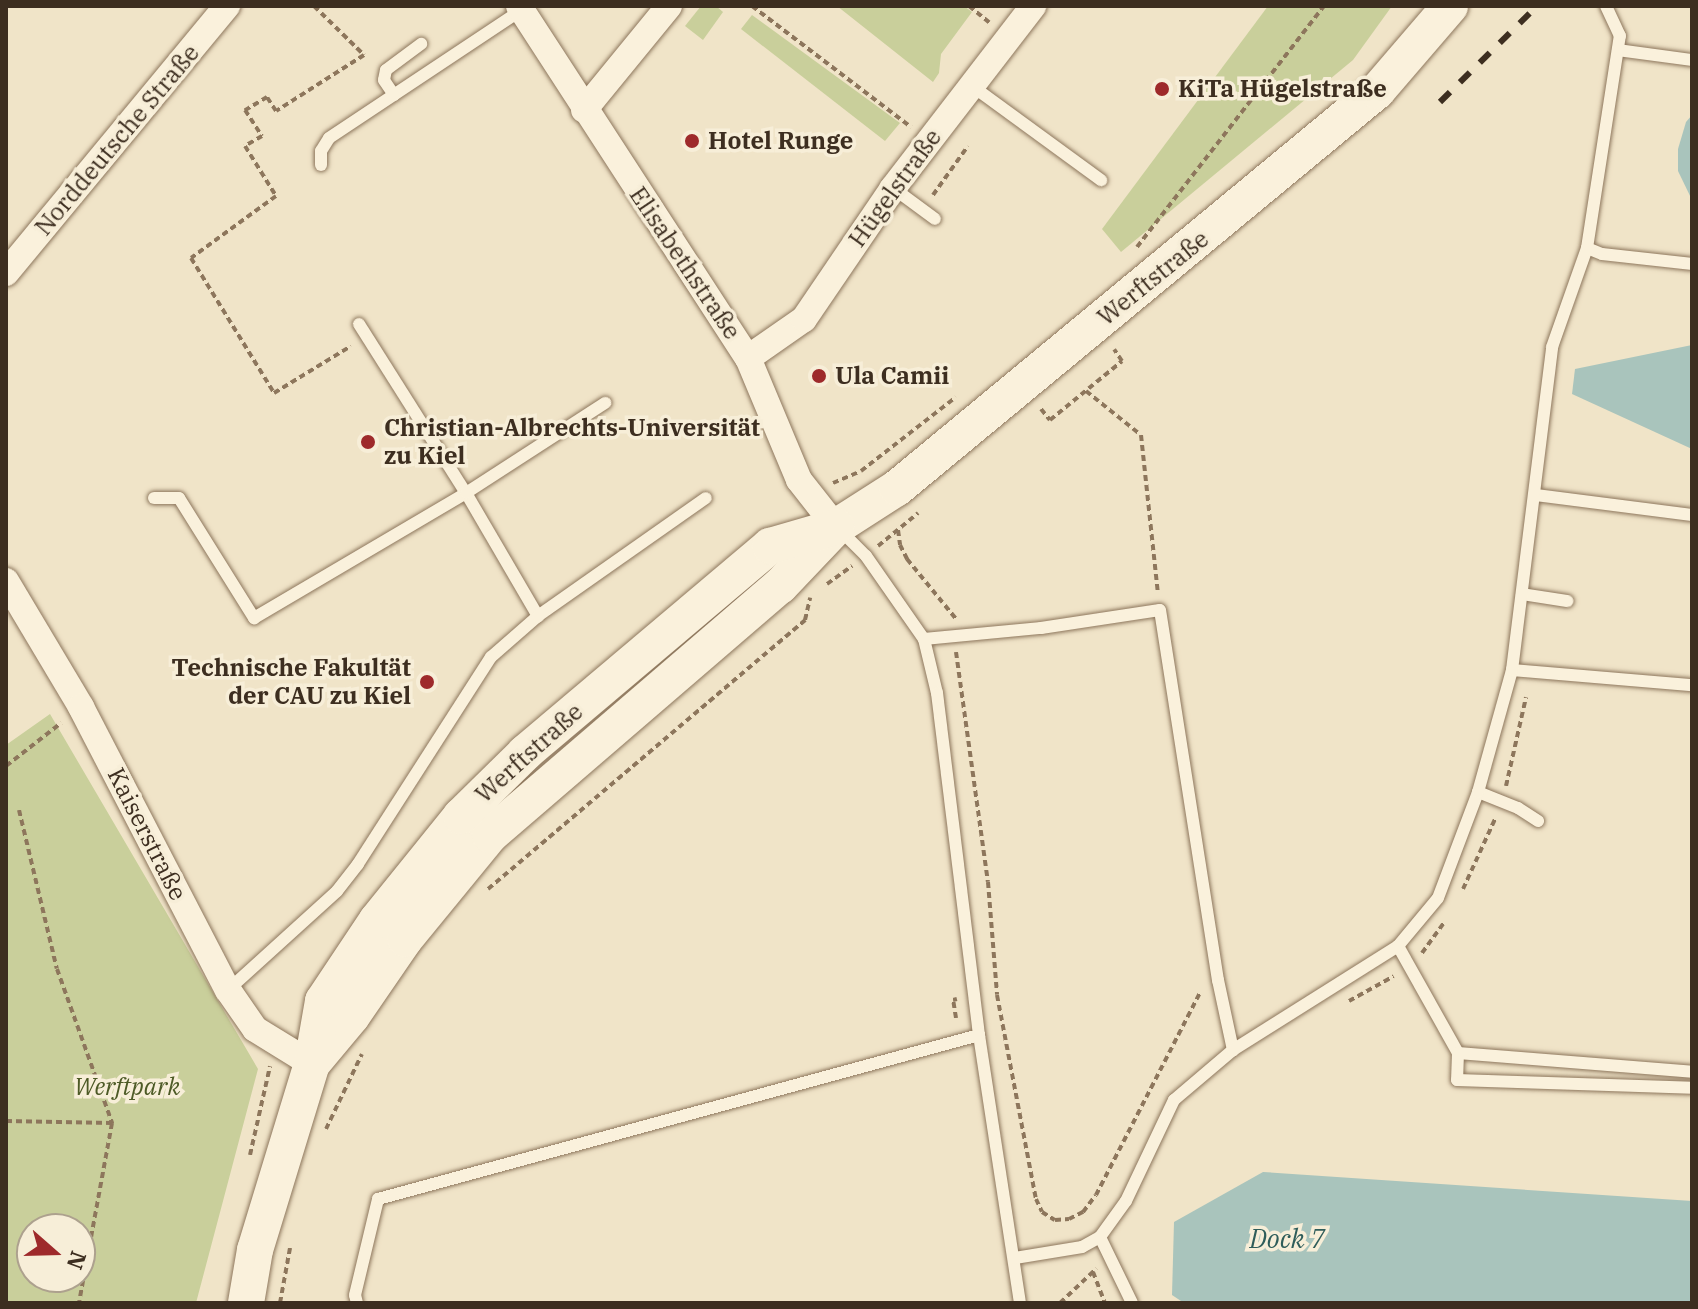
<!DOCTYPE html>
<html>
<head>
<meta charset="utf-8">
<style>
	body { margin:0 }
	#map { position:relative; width:1698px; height:1309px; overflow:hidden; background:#f0e4c8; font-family:"IBM Plex Serif",serif }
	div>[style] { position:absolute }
	.green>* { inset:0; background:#c9cf9b }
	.water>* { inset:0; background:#a9c4bc }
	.path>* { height:4px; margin-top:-2px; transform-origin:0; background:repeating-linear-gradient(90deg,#8d765c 0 6px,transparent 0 10px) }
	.roads { filter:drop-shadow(0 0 2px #8d765c) drop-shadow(0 0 2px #8d765c) }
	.lane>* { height:12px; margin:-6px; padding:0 6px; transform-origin:6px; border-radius:6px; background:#faf1dc }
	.street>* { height:26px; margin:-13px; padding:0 13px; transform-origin:13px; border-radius:13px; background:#faf1dc }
	.secondary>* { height:36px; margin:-18px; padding:0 18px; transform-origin:18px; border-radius:18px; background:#faf1dc }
	.rail>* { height:6px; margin-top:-3px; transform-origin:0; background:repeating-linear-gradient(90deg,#3d2e20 0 14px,transparent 0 28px) }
	.dots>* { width:22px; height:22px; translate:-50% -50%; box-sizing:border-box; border:4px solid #f7eed8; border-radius:50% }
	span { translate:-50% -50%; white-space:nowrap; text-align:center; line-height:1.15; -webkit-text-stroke:7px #f7eed8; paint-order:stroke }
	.poi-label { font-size:24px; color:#3d2e20; font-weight:700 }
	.left { translate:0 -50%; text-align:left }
	.right { translate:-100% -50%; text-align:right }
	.street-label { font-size:24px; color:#3d2e20 }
	.park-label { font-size:24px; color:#4d5a26; font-style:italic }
	.water-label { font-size:26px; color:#2f5d5a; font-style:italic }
	.frame { position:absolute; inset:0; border:8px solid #3d2e20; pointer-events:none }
	.north { position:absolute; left:16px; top:1213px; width:80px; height:80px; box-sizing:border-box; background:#f7eed8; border:2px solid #ada18e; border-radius:50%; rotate:110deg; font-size:22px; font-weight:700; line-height:32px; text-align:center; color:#3d2e20 }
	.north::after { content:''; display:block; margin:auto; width:28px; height:36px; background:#9e2a2b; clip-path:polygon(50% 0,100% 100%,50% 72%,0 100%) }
</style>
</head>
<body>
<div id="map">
	<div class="green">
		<i style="clip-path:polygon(701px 6px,716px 6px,723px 12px,703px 40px,685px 26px)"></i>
		<i style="clip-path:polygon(837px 6px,964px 6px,972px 12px,941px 54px,939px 73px,933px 82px)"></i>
		<i style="clip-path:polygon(1268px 6px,1392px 6px,1353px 60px,1121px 252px,1102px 229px)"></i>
		<i style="clip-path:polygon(752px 15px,900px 123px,885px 141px,741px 29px)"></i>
		<i style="clip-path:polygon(evenodd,50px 714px,258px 1069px,196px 1303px,6px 1303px,6px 745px,50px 714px,80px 1229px,80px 1277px,32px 1277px,32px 1229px,80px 1229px)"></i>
	</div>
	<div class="water">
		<i style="clip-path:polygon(1692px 115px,1692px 200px,1678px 171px,1678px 149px,1686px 122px)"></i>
		<i style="clip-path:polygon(1692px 345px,1692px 449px,1572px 394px,1575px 369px)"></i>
		<i style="clip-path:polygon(1263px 1172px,1692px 1201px,1692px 1303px,1184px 1303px,1172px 1295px,1174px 1222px)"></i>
	</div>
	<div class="path">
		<i style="left:314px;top:6px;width:70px;rotate:44.4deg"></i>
		<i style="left:364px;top:55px;width:104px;rotate:147.5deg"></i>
		<i style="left:276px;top:111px;width:17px;rotate:-123deg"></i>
		<i style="left:267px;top:97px;width:26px;rotate:149deg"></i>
		<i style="left:245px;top:110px;width:31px;rotate:57deg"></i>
		<i style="left:262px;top:136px;width:20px;rotate:150deg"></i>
		<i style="left:245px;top:146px;width:59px;rotate:58.2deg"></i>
		<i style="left:276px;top:196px;width:105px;rotate:143.9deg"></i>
		<i style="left:191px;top:258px;width:158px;rotate:58.4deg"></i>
		<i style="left:274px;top:393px;width:90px;rotate:-31.4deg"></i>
		<i style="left:752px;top:6px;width:200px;rotate:37.3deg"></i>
		<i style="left:969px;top:6px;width:26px;rotate:39deg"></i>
		<i style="left:933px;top:195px;width:60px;rotate:-54.5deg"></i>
		<i style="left:1137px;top:247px;width:305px;rotate:-52.2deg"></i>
		<i style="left:1086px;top:391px;width:70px;rotate:38.7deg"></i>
		<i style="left:1141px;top:435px;width:159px;rotate:83.9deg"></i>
		<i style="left:1041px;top:409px;width:14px;rotate:51deg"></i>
		<i style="left:1050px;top:420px;width:93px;rotate:-39.3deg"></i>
		<i style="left:1122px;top:361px;width:14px;rotate:-124deg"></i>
		<i style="left:833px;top:483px;width:30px;rotate:-23deg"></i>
		<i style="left:861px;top:471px;width:120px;rotate:-37.9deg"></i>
		<i style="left:898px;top:530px;width:15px;rotate:82deg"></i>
		<i style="left:900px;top:545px;width:16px;rotate:63deg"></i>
		<i style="left:907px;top:559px;width:79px;rotate:50.7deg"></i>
		<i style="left:878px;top:546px;width:52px;rotate:-39.5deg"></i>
		<i style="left:827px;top:584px;width:31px;rotate:-36deg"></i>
		<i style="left:956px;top:652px;width:232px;rotate:82.1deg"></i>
		<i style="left:988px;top:882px;width:113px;rotate:85.4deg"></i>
		<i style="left:997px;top:995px;width:208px;rotate:79.2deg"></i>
		<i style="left:1036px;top:1199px;width:14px;rotate:65deg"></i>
		<i style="left:1042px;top:1212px;width:15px;rotate:32deg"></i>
		<i style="left:1055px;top:1220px;width:14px;rotate:-4deg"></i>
		<i style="left:1069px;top:1219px;width:16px;rotate:-27deg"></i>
		<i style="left:1083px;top:1212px;width:21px;rotate:-53deg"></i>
		<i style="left:1096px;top:1195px;width:229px;rotate:-62.8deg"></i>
		<i style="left:6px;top:766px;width:70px;rotate:-38deg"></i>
		<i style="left:1506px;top:786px;width:91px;rotate:-77.3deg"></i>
		<i style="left:19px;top:810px;width:163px;rotate:76.6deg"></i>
		<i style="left:57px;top:969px;width:164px;rotate:70.3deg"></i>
		<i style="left:112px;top:1123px;width:183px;rotate:100.4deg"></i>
		<i style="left:488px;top:889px;width:416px;rotate:-40.3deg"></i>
		<i style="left:805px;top:620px;width:23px;rotate:-77deg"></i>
		<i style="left:1463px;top:889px;width:79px;rotate:-65.4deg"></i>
		<i style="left:1422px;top:953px;width:39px;rotate:-54deg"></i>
		<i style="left:1349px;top:1001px;width:51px;rotate:-29.1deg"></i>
		<i style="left:956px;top:1018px;width:18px;rotate:-99deg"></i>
		<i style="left:953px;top:1000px;width:4px;rotate:-14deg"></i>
		<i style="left:6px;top:1121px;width:106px;rotate:1.1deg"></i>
		<i style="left:326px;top:1129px;width:83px;rotate:-64.4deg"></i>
		<i style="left:250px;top:1155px;width:91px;rotate:-77.3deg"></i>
		<i style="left:1093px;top:1272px;width:33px;rotate:69deg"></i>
		<i style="left:280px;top:1303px;width:56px;rotate:-79.7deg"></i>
		<i style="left:1060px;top:1303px;width:50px;rotate:-43.4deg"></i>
	</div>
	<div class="roads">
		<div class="lane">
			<i style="left:1618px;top:50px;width:75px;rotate:7.7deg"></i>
			<i style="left:972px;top:86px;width:160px;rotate:36.1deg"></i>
			<i style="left:394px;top:95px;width:18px;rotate:-124deg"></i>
			<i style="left:384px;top:80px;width:10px;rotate:-79deg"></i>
			<i style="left:386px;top:70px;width:44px;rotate:-36.6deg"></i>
			<i style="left:321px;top:165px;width:14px;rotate:-90deg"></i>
			<i style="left:321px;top:151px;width:15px;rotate:-58deg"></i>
			<i style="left:329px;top:138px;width:232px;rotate:-33.6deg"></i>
			<i style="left:893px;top:188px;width:52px;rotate:36.4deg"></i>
			<i style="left:1587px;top:248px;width:16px;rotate:22deg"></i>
			<i style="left:1602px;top:254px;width:91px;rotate:6.3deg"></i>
			<i style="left:359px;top:324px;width:200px;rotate:57.7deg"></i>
			<i style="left:466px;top:493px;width:143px;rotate:59.7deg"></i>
			<i style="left:1536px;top:495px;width:157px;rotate:7.3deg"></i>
			<i style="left:154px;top:498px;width:25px"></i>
			<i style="left:179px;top:498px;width:142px;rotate:58deg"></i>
			<i style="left:254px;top:618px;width:246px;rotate:-30.5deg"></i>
			<i style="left:466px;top:493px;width:166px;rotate:-32.9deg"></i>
			<i style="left:839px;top:529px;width:38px;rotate:45deg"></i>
			<i style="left:866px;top:556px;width:101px;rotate:55.1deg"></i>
			<i style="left:924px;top:639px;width:56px;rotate:76.5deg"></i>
			<i style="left:937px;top:693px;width:345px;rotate:83deg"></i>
			<i style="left:979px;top:1035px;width:271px;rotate:81.3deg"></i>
			<i style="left:1522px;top:594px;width:46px;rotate:8.8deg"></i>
			<i style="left:924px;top:639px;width:118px;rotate:-5.4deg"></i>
			<i style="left:1041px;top:628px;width:120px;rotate:-8.6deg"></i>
			<i style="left:1160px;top:610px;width:375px;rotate:81.1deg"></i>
			<i style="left:1218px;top:980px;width:72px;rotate:77.9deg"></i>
			<i style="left:1512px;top:670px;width:181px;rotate:4.8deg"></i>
			<i style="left:1478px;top:792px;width:43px;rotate:21.8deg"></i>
			<i style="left:1518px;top:808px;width:24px;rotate:33deg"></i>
			<i style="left:1398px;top:946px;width:123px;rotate:60.7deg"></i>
			<i style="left:1458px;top:1053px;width:235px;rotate:4.6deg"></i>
			<i style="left:228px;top:990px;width:147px;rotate:-42.2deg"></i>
			<i style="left:337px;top:891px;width:34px;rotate:-52deg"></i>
			<i style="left:358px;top:864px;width:246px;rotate:-57.3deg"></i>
			<i style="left:491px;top:657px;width:62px;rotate:-41.1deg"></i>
			<i style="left:538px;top:616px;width:205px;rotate:-35.1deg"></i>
			<i style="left:1458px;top:1053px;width:27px;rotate:92deg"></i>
			<i style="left:1457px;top:1080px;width:235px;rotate:1.9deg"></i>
			<i style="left:1100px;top:1237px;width:73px;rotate:64.1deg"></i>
			<i style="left:1015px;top:1258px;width:68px;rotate:-9.3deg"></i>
			<i style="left:1082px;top:1247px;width:21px;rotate:-29deg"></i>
			<i style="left:1100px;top:1237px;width:44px;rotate:-54.2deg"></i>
			<i style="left:1126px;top:1201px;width:112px;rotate:-64.6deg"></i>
			<i style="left:1174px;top:1100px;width:77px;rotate:-40.3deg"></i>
			<i style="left:1233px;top:1050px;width:195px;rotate:-32.2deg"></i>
			<i style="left:1398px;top:946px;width:62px;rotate:-50.2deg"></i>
			<i style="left:1438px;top:898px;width:113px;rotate:-69.3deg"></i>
			<i style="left:1478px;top:792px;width:127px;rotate:-74.4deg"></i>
			<i style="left:1512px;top:670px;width:325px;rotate:-82.9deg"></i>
			<i style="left:1552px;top:347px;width:105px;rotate:-70.5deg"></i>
			<i style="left:1587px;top:248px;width:215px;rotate:-81.2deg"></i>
			<i style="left:1620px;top:36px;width:33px;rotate:-115deg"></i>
			<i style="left:357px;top:1303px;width:8px;rotate:-104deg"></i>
			<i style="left:355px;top:1295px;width:99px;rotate:-76.5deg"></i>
			<i style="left:378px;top:1199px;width:623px;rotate:-15.26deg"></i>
		</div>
		<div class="street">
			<i style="left:519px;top:6px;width:420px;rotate:57deg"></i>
			<i style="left:748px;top:358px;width:132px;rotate:67.3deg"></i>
			<i style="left:799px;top:480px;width:60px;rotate:51.8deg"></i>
			<i style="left:584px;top:110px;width:134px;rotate:-50.7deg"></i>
			<i style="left:6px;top:273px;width:347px;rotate:-50.4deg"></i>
			<i style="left:748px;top:358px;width:68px;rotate:-34.9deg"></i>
			<i style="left:804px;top:319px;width:158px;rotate:-55.8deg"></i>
			<i style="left:893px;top:188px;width:230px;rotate:-52.4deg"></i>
			<i style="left:6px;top:581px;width:147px;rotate:59.2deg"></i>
			<i style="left:81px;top:707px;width:319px;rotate:62.6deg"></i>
			<i style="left:228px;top:990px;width:47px;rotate:55.3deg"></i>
			<i style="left:255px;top:1029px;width:67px;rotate:31.6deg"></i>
		</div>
		<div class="secondary">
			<i style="left:312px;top:1064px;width:62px;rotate:-50.2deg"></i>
			<i style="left:352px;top:1016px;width:93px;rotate:-55.5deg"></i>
			<i style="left:405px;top:939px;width:134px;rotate:-50.7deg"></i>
			<i style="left:490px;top:835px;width:382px;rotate:-40.7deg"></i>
			<i style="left:780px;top:586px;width:81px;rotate:-46.5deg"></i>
			<i style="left:836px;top:527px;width:72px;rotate:-32.6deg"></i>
			<i style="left:897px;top:488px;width:623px;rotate:-39.59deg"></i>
			<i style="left:1377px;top:91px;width:112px;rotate:-49.3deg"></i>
			<i style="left:246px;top:1303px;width:54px;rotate:-80.4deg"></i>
			<i style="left:255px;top:1250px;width:195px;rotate:-73deg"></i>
			<i style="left:312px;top:1064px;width:64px;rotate:-80.1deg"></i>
			<i style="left:323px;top:1001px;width:97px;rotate:-56.3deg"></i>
			<i style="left:377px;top:920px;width:134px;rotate:-51.1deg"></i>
			<i style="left:461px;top:816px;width:90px;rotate:-44.5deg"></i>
			<i style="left:525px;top:753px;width:321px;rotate:-40.2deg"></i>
			<i style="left:770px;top:546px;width:69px;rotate:-16.1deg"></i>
		</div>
	</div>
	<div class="rail">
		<i style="left:1440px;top:102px;width:136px;rotate:-44.7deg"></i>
	</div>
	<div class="dots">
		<i style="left:1162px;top:89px;background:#9e2a2b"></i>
		<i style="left:692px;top:141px;background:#9e2a2b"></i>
		<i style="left:819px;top:376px;background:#9e2a2b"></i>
		<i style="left:368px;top:442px;background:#9e2a2b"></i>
		<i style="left:427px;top:682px;background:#9e2a2b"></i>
	</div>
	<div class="poi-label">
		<span class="left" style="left:1178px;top:89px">KiTa Hügelstraße</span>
		<span class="left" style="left:708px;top:141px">Hotel Runge</span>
		<span class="left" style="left:835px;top:376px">Ula Camii</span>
		<span class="left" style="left:384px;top:442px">Christian-Albrechts-Universität<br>zu Kiel</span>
		<span class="right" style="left:411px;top:682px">Technische Fakultät<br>der CAU zu Kiel</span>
	</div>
	<div class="street-label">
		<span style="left:117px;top:140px;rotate:-50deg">Norddeutsche Straße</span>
		<span style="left:895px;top:188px;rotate:-54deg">Hügelstraße</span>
		<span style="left:685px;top:263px;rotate:56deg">Elisabethstraße</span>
		<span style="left:1153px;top:278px;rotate:-39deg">Werftstraße</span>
		<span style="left:529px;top:753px;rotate:-42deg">Werftstraße</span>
		<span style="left:147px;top:834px;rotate:63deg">Kaiserstraße</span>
	</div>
	<div class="park-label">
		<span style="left:127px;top:1087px">Werftpark</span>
	</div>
	<div class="water-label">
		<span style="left:1287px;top:1239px">Dock 7</span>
	</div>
	<div class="frame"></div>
	<div class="north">N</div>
</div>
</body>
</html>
